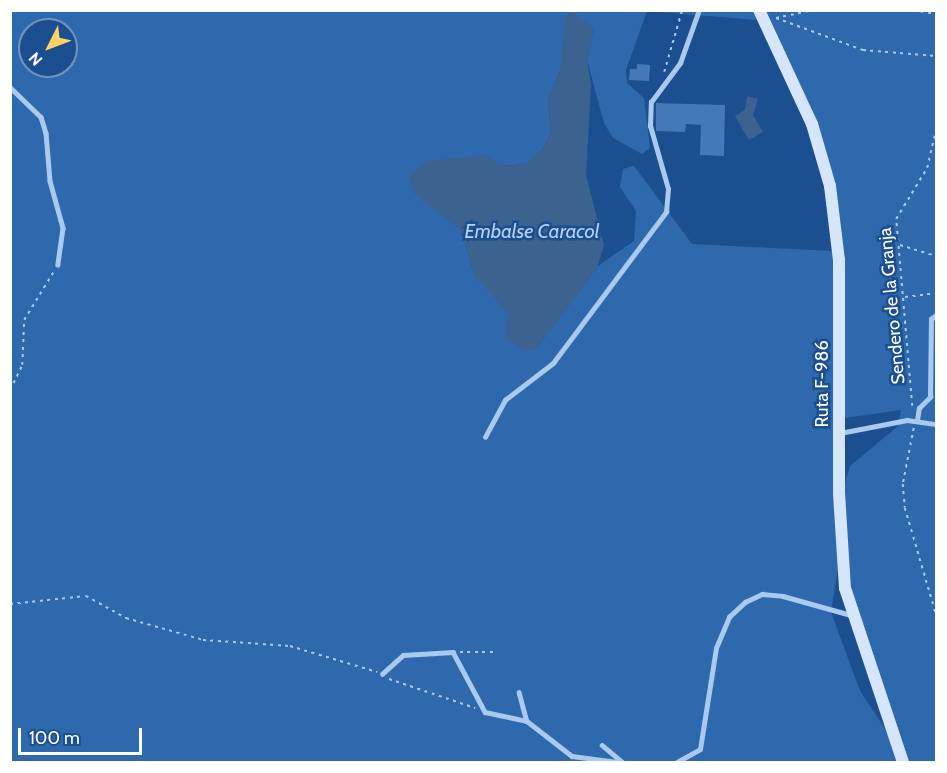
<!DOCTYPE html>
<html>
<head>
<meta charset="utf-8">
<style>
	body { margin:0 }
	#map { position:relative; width:947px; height:773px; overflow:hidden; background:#1b4f8f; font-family:Cabin,sans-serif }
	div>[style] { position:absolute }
	.green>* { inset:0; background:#2e69ad }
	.water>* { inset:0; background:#3c6290 }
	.building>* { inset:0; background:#4478b7 }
	.path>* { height:1.5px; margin-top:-0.75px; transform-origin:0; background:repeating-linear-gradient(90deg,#a9c9ee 0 3px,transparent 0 7.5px) }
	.service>* { height:4.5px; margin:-2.25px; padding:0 2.25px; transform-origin:2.25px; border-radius:2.25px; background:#a9c9ee }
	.secondary>* { height:12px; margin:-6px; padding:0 6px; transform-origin:6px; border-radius:6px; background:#d6e6fa }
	span { translate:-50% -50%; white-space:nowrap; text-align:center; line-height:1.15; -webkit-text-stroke:5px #1b4f8f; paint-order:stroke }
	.street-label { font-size:18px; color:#fff }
	.water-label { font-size:20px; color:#b5d3f5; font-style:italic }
	.frame { position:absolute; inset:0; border:12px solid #fff; pointer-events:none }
	.north { position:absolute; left:18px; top:18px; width:60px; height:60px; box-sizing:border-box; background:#1b4f8f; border:2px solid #7695bc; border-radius:50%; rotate:228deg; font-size:16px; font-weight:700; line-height:24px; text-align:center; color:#fff }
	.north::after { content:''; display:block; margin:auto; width:21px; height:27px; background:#ffd166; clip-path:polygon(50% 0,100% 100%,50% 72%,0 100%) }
	.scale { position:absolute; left:18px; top:728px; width:124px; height:27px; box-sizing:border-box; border:3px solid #fff; border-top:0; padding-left:8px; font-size:18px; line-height:21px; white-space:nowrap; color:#fff; -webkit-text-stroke:4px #1b4f8f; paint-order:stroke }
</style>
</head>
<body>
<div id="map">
	<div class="green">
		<i style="clip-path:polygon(evenodd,10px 11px,569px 11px,561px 69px,548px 100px,551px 134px,541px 151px,526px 164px,501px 166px,485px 155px,439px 212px,460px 229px,475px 276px,500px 299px,536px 349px,598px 266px,634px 241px,636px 211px,620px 187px,623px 169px,634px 166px,692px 244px,833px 251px,839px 563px,831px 612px,860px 691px,892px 739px,898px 762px,11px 762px,10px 11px,30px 30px,66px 30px,66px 66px,30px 66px,30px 30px)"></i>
		<i style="clip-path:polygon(571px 11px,753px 11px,757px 20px,647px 11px,626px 70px,627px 83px,644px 98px,650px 148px,642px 154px,613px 138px,604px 123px,587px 60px,594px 29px)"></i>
		<i style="clip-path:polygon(763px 11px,936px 11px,936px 762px,908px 762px,853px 601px,848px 561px,842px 493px,850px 466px,898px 426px,901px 410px,845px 418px,843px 260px,834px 186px)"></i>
	</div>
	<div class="water">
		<i style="clip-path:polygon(571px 10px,594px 29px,587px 60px,591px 85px,586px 175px,604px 245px,598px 266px,566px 309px,536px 349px,525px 351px,505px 336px,508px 313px,475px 276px,460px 229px,414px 194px,409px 177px,427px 161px,485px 155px,502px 166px,526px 164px,541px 151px,551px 134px,548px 100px,561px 69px,565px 19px)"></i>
		<i style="clip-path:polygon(747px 96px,758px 99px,753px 115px,763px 132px,749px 140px,735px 116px,745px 110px)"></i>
	</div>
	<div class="building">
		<i style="clip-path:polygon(637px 64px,650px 65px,649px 81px,629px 80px,630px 69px,637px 69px)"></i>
		<i style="clip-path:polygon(656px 103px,725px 105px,724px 156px,700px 155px,701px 125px,686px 124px,685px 132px,656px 131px)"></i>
	</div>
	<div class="path">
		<i style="left:913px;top:10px;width:23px;rotate:10deg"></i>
		<i style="left:776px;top:18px;width:93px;rotate:20.2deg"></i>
		<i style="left:863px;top:50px;width:73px;rotate:4.7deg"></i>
		<i style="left:776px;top:18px;width:38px;rotate:-12deg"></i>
		<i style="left:664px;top:72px;width:65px;rotate:-73.8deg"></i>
		<i style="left:900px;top:245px;width:38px;rotate:17deg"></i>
		<i style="left:905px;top:297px;width:31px;rotate:-7deg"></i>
		<i style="left:10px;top:390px;width:28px;rotate:-64deg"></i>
		<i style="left:22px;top:365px;width:45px;rotate:-87.5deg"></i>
		<i style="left:24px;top:320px;width:57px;rotate:-58.5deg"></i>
		<i style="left:912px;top:406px;width:188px;rotate:-94.9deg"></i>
		<i style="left:896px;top:219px;width:60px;rotate:-58.7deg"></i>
		<i style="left:927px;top:168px;width:40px;rotate:-77deg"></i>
		<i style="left:914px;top:428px;width:57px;rotate:101.1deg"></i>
		<i style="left:903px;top:484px;width:24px;rotate:85deg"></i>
		<i style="left:905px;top:508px;width:110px;rotate:73.7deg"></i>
		<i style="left:10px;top:604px;width:76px;rotate:-6deg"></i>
		<i style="left:86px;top:596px;width:46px;rotate:28.8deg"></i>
		<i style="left:126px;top:618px;width:80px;rotate:15.9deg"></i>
		<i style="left:203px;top:640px;width:87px;rotate:3.9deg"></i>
		<i style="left:290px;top:646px;width:91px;rotate:16.6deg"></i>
		<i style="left:460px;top:652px;width:35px"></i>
		<i style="left:389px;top:679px;width:91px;rotate:18.6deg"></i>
	</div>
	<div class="service">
		<i style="left:10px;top:87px;width:43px;rotate:44.1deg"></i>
		<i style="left:41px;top:117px;width:17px;rotate:73deg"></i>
		<i style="left:46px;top:133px;width:48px;rotate:85.2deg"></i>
		<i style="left:50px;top:181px;width:49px;rotate:74.5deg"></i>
		<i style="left:63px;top:228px;width:37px;rotate:98deg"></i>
		<i style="left:917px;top:420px;width:12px;rotate:-81deg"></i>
		<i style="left:919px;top:408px;width:16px;rotate:-45deg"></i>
		<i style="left:930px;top:397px;width:78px;rotate:-89.3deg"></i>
		<i style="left:931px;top:319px;width:6px;rotate:-39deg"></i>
		<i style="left:840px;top:433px;width:68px;rotate:-11deg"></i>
		<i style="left:907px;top:420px;width:29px;rotate:8deg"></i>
		<i style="left:485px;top:437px;width:42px;rotate:-61.6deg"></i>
		<i style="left:505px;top:400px;width:61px;rotate:-37.6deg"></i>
		<i style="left:553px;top:363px;width:189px;rotate:-53.2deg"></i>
		<i style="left:666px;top:212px;width:23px;rotate:-85deg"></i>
		<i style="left:668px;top:189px;width:66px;rotate:-105.9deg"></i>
		<i style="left:650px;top:126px;width:24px;rotate:-88deg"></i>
		<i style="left:651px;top:102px;width:49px;rotate:-53.4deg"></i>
		<i style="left:680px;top:63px;width:56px;rotate:-70.3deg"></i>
		<i style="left:382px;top:674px;width:28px;rotate:-42deg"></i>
		<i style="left:403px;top:655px;width:50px;rotate:-3.4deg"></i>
		<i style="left:453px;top:652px;width:68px;rotate:61.9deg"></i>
		<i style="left:485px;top:712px;width:43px;rotate:12.1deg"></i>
		<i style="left:519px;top:692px;width:30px;rotate:75deg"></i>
		<i style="left:527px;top:721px;width:57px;rotate:37.9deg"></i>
		<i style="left:572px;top:756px;width:45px;rotate:7.6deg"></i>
		<i style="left:602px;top:745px;width:26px;rotate:40deg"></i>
		<i style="left:677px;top:762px;width:26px;rotate:-29deg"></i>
		<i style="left:700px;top:749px;width:102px;rotate:-81deg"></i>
		<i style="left:716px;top:648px;width:34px;rotate:-67deg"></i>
		<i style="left:729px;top:617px;width:22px;rotate:-43deg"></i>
		<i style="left:745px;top:602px;width:19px;rotate:-25deg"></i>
		<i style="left:762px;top:594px;width:21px;rotate:5deg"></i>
		<i style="left:783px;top:596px;width:71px;rotate:15.6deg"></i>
	</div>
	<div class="secondary">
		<i style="left:759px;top:10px;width:126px;rotate:65.1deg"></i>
		<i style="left:812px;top:124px;width:65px;rotate:73.8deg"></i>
		<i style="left:830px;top:186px;width:75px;rotate:83.1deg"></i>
		<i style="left:839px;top:260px;width:233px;rotate:90deg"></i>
		<i style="left:839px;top:493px;width:95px;rotate:86.4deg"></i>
		<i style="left:845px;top:588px;width:183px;rotate:71.6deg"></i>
	</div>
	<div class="street-label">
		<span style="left:892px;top:306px;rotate:-95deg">Sendero de la Granja</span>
		<span style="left:822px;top:384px;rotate:-90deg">Ruta F-986</span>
	</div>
	<div class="water-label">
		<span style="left:532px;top:231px">Embalse Caracol</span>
	</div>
	<div class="frame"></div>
	<div class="north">N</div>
	<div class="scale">100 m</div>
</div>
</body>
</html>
